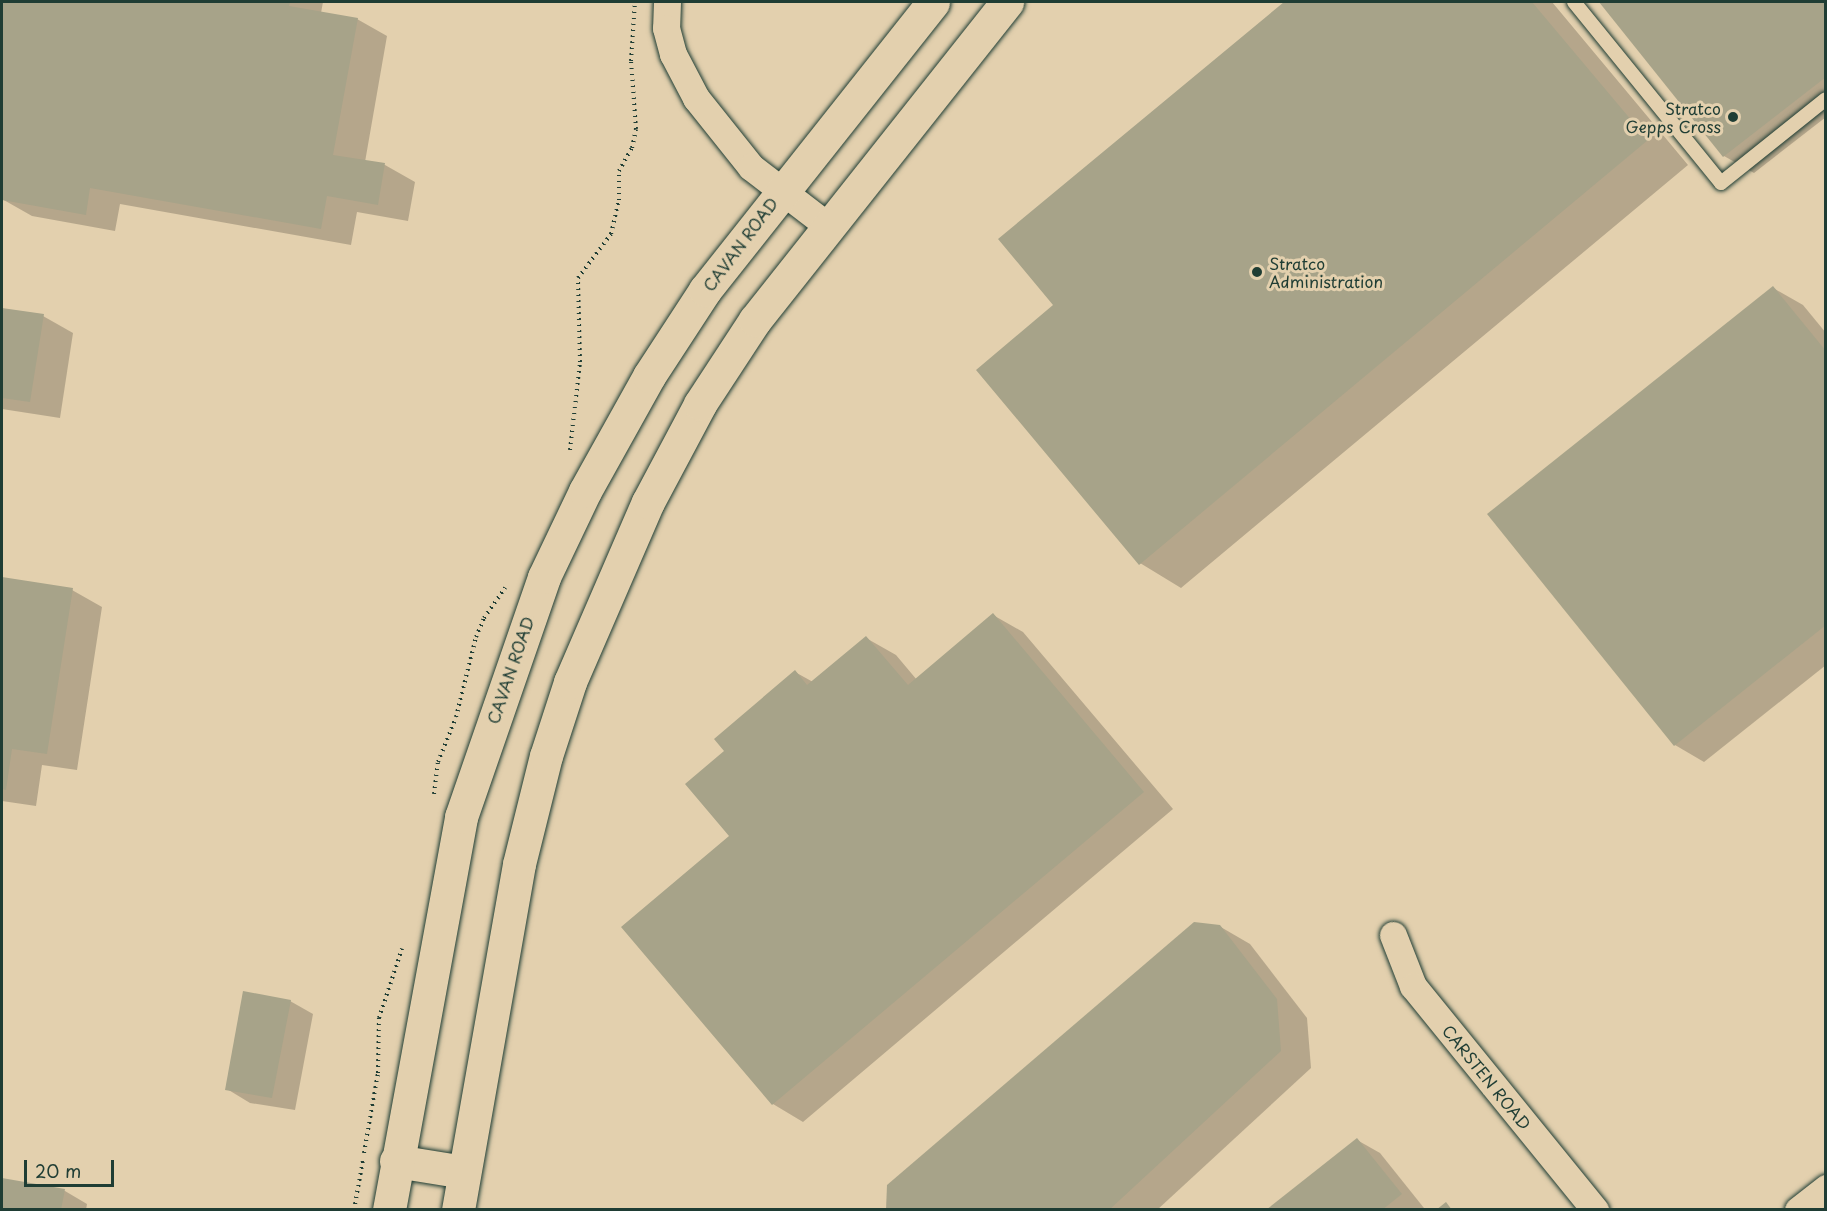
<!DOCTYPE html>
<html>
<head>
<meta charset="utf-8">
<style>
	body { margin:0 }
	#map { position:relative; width:1827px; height:1211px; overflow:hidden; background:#e3d0ae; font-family:"Playpen Sans",sans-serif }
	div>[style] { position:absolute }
	.shadow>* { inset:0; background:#0003 }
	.building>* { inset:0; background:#a7a389 }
	.path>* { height:4px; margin-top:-2px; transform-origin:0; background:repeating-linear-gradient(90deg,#1f3d34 0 1.5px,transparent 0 6px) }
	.roads { filter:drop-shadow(0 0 2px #1f3d34) drop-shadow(0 0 2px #1f3d34) }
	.lane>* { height:14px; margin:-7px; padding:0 7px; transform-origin:7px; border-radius:7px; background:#e3d0ae }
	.street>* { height:27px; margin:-13.5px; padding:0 13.5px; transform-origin:13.5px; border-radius:13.5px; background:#e3d0ae }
	.primary>* { height:33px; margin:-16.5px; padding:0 16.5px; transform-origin:16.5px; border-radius:16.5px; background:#e3d0ae }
	.dots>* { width:16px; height:16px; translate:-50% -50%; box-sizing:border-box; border:3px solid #e3d0ae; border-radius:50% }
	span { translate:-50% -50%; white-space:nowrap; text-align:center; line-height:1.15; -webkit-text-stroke:6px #e3d0ae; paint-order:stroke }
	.poi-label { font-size:16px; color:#1f3d34 }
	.right { translate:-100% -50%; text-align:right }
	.left { translate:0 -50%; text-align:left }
	.street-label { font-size:16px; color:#1f3d34 }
	.frame { position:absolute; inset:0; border:3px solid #1f3d34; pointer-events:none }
	.scale { position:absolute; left:24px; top:1160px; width:90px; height:27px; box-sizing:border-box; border:3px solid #1f3d34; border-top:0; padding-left:8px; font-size:18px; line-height:21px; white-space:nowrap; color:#1f3d34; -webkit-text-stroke:4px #e3d0ae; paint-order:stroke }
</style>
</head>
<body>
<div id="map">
	<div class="shadow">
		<i style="clip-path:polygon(2px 2px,323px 2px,321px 13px,357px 19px,387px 36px,365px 162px,385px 165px,415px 182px,408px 221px,357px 212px,351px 245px,120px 204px,115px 231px,32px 216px,2px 199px)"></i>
		<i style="clip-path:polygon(1286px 2px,1552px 2px,1688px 165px,1181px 588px,1140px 563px,1055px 306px,1000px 239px)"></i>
		<i style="clip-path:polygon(1600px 2px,1826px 2px,1826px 117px,1754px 173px,1724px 156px)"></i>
		<i style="clip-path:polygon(1773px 288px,1803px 305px,1826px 333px,1826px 665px,1704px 762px,1675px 745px)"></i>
		<i style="clip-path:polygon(2px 309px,43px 316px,73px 333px,60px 418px,2px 409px)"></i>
		<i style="clip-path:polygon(2px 579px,72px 590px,102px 607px,77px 770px,42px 765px,36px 806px,2px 801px)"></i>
		<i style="clip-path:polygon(993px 615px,1023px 632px,1173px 809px,803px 1122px,773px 1104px,623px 927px,731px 836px,727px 752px,795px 672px,813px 682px,866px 638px,896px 655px,917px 680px)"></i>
		<i style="clip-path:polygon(1219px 926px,1250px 944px,1307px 1018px,1311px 1068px,1157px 1210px,888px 1210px)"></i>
		<i style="clip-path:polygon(290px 1001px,313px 1014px,295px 1110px,250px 1103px,227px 1089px)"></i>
		<i style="clip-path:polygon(1357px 1140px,1380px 1153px,1424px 1208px,1269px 1210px)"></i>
		<i style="clip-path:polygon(2px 1179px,65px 1191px,87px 1204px,86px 1210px,2px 1210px)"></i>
	</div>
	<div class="building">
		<i style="clip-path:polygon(2px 2px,290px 2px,289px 6px,358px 18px,333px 155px,385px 163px,378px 205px,327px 196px,321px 229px,90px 188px,86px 215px,2px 200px)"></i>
		<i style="clip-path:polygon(1284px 2px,1532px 2px,1648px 140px,1139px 565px,976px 370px,1053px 305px,998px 239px)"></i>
		<i style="clip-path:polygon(1599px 2px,1826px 2px,1826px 77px,1723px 157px)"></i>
		<i style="clip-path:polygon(1773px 286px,1826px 351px,1826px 625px,1674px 746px,1487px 514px)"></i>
		<i style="clip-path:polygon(2px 308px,44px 314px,30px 402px,2px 398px)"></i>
		<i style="clip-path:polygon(2px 577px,73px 588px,47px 754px,12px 749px,6px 790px,2px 789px)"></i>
		<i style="clip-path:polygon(993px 613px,1144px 792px,772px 1105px,621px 927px,729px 836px,685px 784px,724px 751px,714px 739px,795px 670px,807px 685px,866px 636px,908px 685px)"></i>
		<i style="clip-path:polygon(1194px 922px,1220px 925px,1277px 999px,1281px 1051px,1109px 1210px,886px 1210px,887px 1185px)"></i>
		<i style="clip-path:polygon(243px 991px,291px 1000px,272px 1098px,225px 1090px)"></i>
		<i style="clip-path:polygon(1357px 1138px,1402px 1194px,1382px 1210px,1266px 1210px)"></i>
		<i style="clip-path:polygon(2px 1178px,65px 1189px,61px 1210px,2px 1210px)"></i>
		<i style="clip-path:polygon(1446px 1202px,1452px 1210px,1436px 1210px)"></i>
	</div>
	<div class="path">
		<i style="left:570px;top:450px;width:89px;rotate:-83.5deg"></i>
		<i style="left:580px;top:362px;width:84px;rotate:-91.4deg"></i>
		<i style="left:578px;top:278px;width:55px;rotate:-53.1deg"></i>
		<i style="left:611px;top:234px;width:35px;rotate:-77deg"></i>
		<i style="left:619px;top:200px;width:29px;rotate:-90deg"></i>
		<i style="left:619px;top:171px;width:26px;rotate:-61deg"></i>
		<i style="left:632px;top:148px;width:19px;rotate:-78deg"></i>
		<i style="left:636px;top:129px;width:68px;rotate:-94.2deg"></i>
		<i style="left:631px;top:61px;width:59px;rotate:-86.1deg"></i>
		<i style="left:434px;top:794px;width:32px;rotate:-83deg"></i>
		<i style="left:438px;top:762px;width:48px;rotate:-68.2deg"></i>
		<i style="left:456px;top:717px;width:82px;rotate:-76deg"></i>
		<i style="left:476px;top:637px;width:21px;rotate:-67deg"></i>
		<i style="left:484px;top:618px;width:37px;rotate:-55deg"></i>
		<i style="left:364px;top:1153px;width:81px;rotate:-80.1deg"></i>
		<i style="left:378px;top:1073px;width:55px;rotate:-89deg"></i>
		<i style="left:379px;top:1018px;width:73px;rotate:-71.6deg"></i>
		<i style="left:354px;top:1210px;width:51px;rotate:-79.8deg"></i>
	</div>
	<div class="roads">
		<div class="lane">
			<i style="left:1574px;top:2px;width:233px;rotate:50.9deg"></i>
			<i style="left:1721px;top:183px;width:134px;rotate:-38.7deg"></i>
		</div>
		<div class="street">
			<i style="left:667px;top:2px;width:26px;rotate:92deg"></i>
			<i style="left:666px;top:28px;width:27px;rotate:75deg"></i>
			<i style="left:673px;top:54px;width:50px;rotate:62.4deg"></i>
			<i style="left:696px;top:98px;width:88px;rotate:51.4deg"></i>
			<i style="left:751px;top:167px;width:97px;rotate:37.5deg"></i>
			<i style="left:1393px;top:935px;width:55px;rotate:68.6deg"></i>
			<i style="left:1413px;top:986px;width:289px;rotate:50.9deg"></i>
			<i style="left:1798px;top:1210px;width:36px;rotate:-38deg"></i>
		</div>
		<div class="primary">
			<i style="left:396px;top:1161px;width:69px;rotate:9.2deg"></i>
			<i style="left:389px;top:1210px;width:400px;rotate:-79.6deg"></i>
			<i style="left:461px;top:817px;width:254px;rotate:-70.9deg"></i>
			<i style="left:544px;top:577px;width:95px;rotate:-64.5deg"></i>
			<i style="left:585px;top:491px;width:132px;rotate:-60.9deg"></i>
			<i style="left:649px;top:376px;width:103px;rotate:-56.9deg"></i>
			<i style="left:705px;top:290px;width:367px;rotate:-51.6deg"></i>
			<i style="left:458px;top:1210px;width:351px;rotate:-80deg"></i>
			<i style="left:519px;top:864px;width:111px;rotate:-76deg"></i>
			<i style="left:546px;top:756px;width:78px;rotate:-72deg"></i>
			<i style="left:570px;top:682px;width:196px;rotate:-66.6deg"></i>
			<i style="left:648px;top:502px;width:111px;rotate:-62deg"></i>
			<i style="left:700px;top:404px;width:100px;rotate:-56.8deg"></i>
			<i style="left:755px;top:320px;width:406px;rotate:-51.6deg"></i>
		</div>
	</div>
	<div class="dots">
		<i style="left:1733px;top:117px;background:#1f3d34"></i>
		<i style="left:1257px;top:272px;background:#1f3d34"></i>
	</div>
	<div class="poi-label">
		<span class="right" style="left:1721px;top:117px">Stratco<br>Gepps Cross</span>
		<span class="left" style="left:1269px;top:272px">Stratco<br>Administration</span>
	</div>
	<div class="street-label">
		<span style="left:740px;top:244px;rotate:-53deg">CAVAN ROAD</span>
		<span style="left:510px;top:670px;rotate:-71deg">CAVAN ROAD</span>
		<span style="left:1487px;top:1077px;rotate:51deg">CARSTEN ROAD</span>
	</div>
	<div class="frame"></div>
	<div class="scale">20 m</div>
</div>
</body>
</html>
